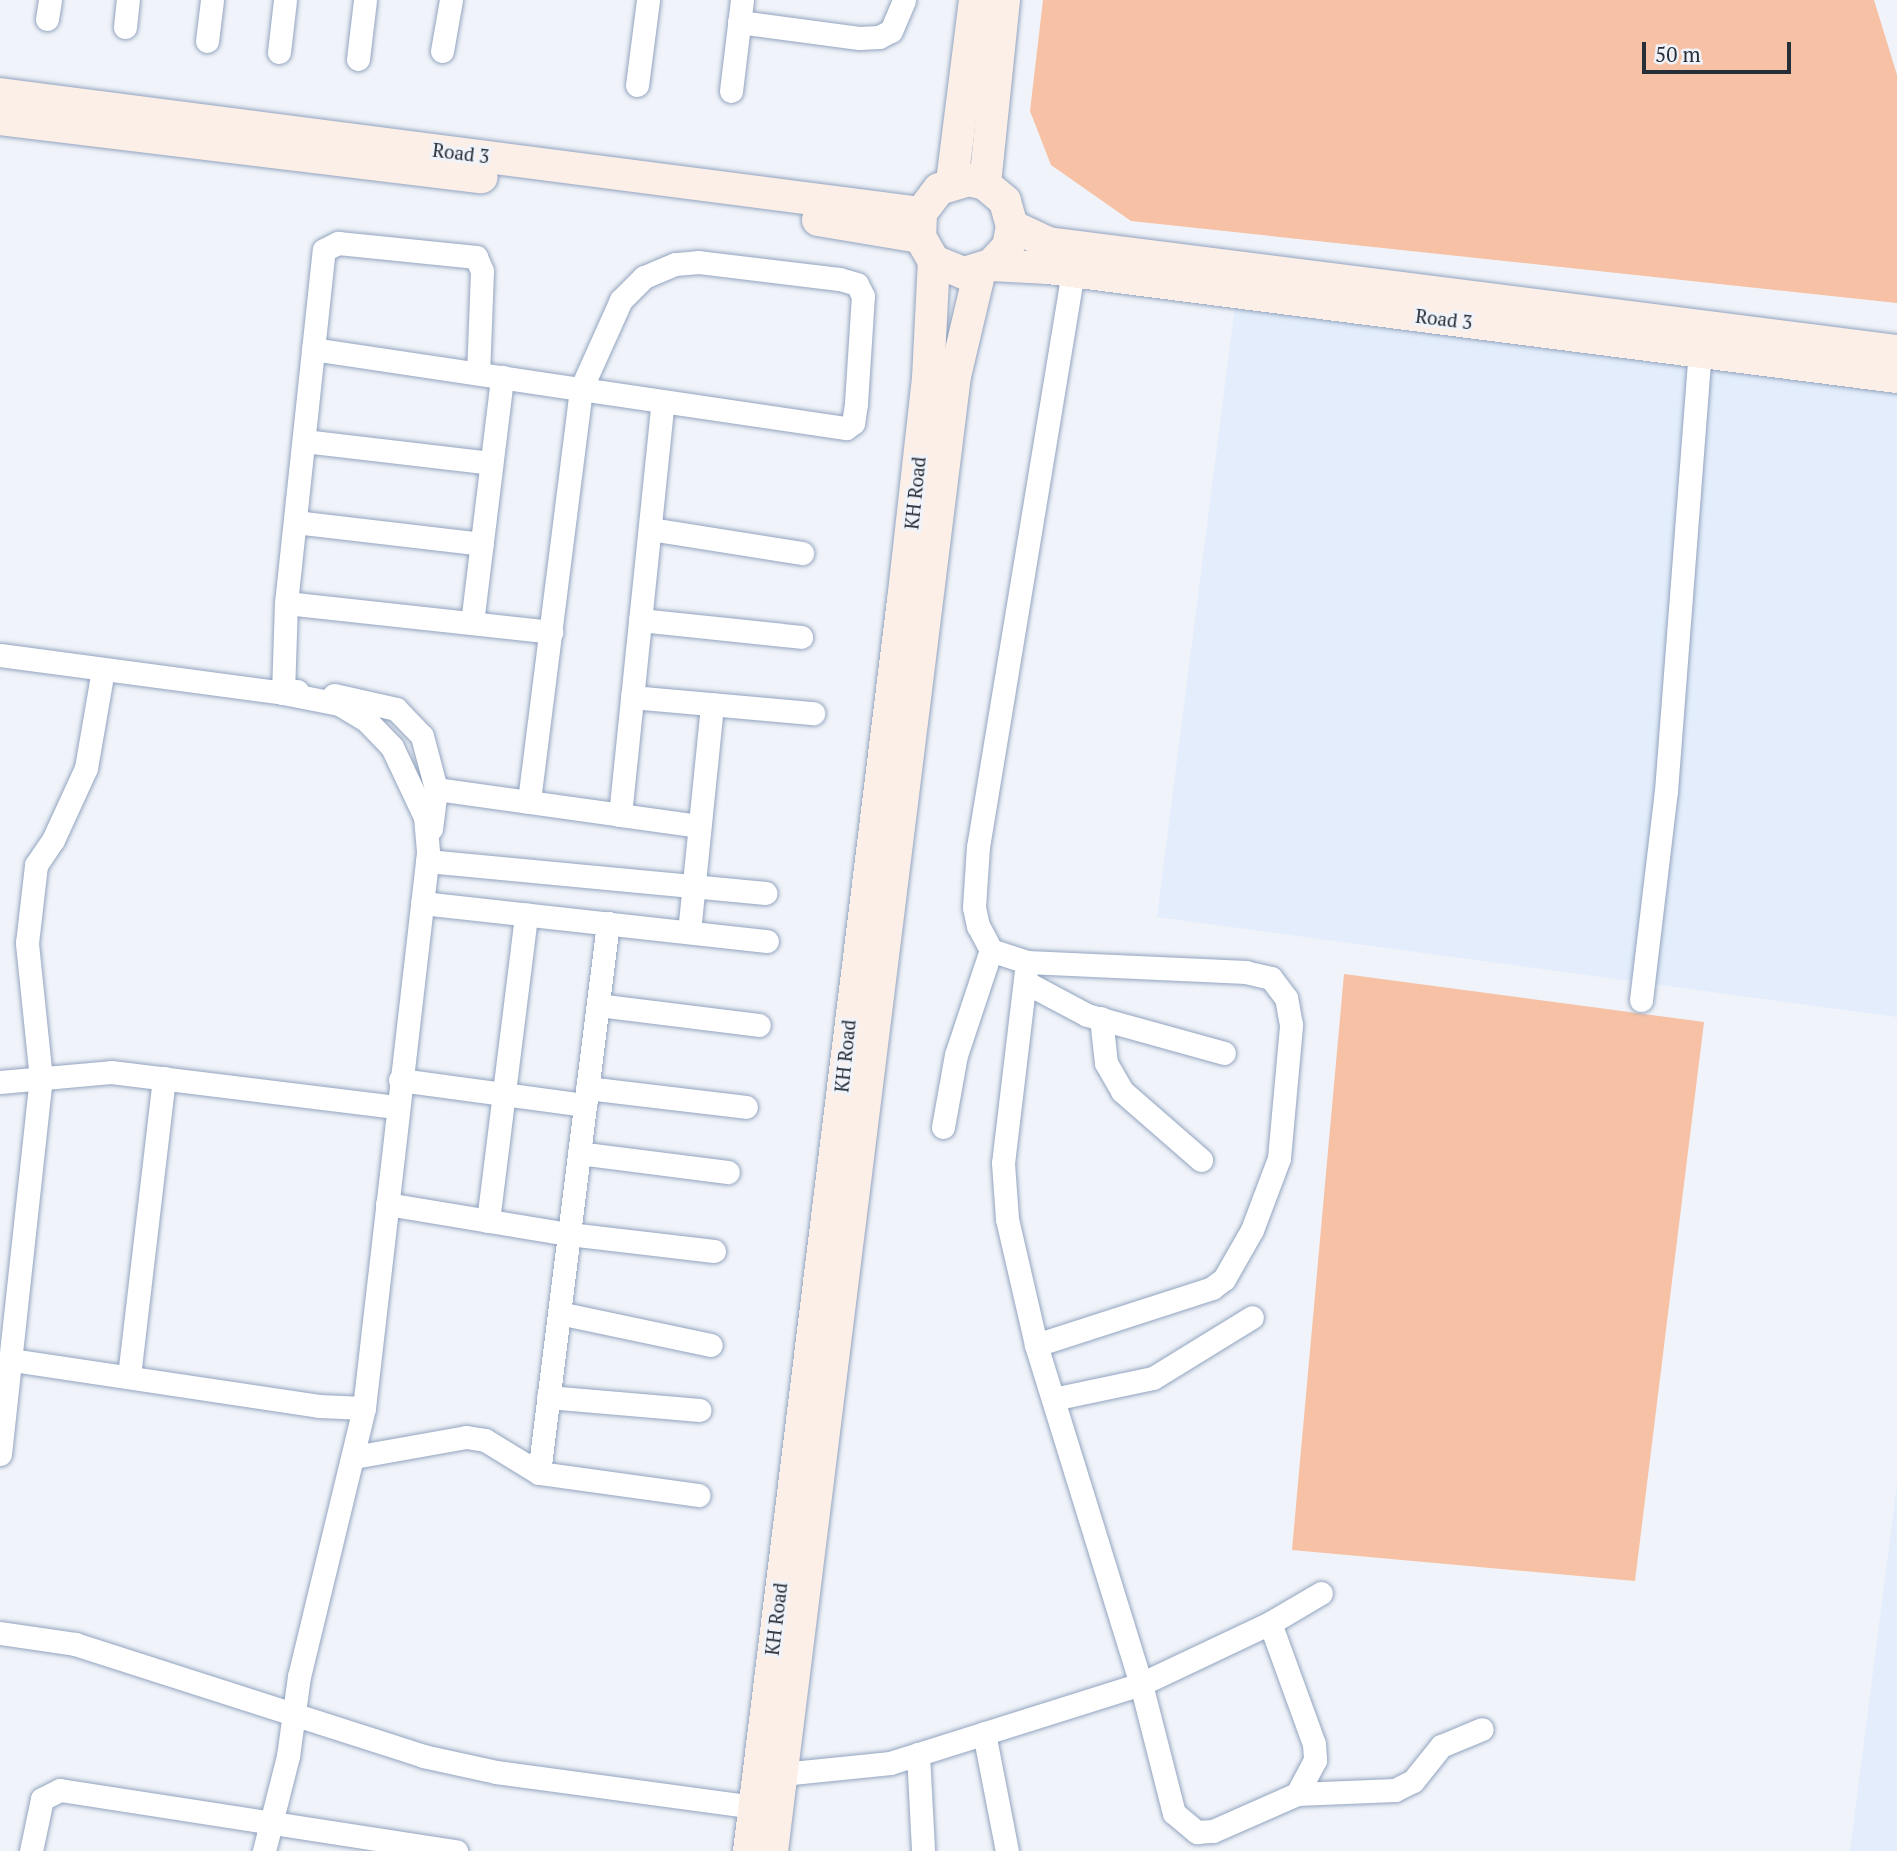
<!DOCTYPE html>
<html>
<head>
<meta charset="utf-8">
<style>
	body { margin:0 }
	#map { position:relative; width:1897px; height:1851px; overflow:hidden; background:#f0f3f9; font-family:"PT Serif",serif }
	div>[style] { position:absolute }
	.built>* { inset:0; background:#e3edfb }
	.green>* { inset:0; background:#f6c1a4 }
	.roads { filter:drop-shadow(0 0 2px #92a4bf) drop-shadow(0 0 2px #92a4bf) }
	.street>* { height:23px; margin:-11.5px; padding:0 11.5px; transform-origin:11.5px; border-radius:11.5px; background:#fff }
	.secondary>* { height:32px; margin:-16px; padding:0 16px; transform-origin:16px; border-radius:16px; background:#fcefe8 }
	span { translate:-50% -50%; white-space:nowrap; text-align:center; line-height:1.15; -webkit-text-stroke:6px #f0f3f9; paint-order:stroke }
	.street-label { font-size:19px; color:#262e38 }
	.scale { position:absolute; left:1642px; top:42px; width:149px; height:32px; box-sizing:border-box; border:4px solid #262e38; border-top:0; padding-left:9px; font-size:21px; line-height:24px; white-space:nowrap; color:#262e38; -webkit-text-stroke:5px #f0f3f9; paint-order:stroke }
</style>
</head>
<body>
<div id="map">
	<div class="built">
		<i style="clip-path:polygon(1235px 306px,1897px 385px,1897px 1017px,1157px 917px)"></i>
		<i style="clip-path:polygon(1897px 1485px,1897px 1851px,1850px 1851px)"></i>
	</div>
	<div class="green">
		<i style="clip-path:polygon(1043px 0,1874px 0,1897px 75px,1897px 303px,1131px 221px,1051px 165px,1030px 111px)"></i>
		<i style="clip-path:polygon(1344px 974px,1704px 1022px,1635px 1581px,1292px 1550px)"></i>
	</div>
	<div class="roads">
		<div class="street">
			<i style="left:47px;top:19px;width:19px;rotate:-81deg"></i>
			<i style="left:739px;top:22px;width:121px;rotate:7.6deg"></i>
			<i style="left:859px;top:38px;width:20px;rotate:-3deg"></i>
			<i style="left:879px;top:37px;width:13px;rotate:-27deg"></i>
			<i style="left:891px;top:31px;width:34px;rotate:-67deg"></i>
			<i style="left:125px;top:27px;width:27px;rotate:-84deg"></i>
			<i style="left:207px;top:41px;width:41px;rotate:-83deg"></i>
			<i style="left:442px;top:51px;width:52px;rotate:-80deg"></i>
			<i style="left:279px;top:52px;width:52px;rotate:-83.4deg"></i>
			<i style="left:358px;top:59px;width:59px;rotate:-83.2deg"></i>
			<i style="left:637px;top:85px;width:86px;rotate:-82.6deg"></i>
			<i style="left:731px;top:91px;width:92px;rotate:-83.1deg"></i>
			<i style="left:313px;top:349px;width:271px;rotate:8.5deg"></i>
			<i style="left:581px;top:389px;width:268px;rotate:8.4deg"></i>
			<i style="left:846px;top:428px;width:9px;rotate:-36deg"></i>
			<i style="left:853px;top:423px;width:20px;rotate:-81deg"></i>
			<i style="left:856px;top:403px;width:107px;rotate:-86.3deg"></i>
			<i style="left:863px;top:296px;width:13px;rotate:-117deg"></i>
			<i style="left:857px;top:284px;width:19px;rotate:-164deg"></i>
			<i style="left:839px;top:279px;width:141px;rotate:-173.1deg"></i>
			<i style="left:699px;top:262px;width:24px;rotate:175deg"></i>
			<i style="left:675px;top:264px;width:34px;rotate:157deg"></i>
			<i style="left:644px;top:277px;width:33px;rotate:135deg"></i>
			<i style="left:621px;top:300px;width:98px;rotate:114.2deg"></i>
			<i style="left:581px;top:389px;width:416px;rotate:97.2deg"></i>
			<i style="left:304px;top:441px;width:188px;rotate:6.7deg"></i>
			<i style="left:295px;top:522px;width:188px;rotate:6.7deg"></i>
			<i style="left:650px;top:529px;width:154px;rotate:9deg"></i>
			<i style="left:286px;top:603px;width:267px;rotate:6.2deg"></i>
			<i style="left:640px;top:620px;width:162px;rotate:6deg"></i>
			<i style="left:472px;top:623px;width:248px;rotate:-83deg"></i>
			<i style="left:0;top:655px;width:286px;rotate:7.6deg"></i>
			<i style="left:283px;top:693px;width:57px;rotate:11.1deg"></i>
			<i style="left:339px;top:704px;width:33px;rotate:31deg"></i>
			<i style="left:367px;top:721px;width:36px;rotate:46deg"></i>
			<i style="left:392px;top:747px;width:77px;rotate:64.8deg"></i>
			<i style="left:425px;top:817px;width:36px;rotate:85deg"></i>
			<i style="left:428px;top:853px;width:559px;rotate:96.58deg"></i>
			<i style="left:364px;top:1408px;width:276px;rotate:103.6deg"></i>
			<i style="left:299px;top:1676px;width:81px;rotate:97.8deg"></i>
			<i style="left:288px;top:1756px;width:98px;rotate:104.2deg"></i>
			<i style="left:297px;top:691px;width:14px;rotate:172deg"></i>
			<i style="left:283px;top:693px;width:90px;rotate:-88.1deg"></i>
			<i style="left:286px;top:603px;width:355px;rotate:-83.9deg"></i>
			<i style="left:324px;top:250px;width:16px;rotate:-27deg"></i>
			<i style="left:338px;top:243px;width:139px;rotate:5.8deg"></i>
			<i style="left:476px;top:257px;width:15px;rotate:67deg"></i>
			<i style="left:482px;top:271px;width:102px;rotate:92.2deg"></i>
			<i style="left:334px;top:695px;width:64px;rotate:12.7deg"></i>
			<i style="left:396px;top:709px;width:37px;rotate:46deg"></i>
			<i style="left:422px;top:736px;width:55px;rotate:75.2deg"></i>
			<i style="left:436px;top:789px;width:40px;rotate:97.1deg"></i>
			<i style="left:632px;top:697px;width:182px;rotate:5.1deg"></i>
			<i style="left:436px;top:789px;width:186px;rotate:8deg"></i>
			<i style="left:620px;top:815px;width:416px;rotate:-84.1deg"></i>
			<i style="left:620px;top:815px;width:80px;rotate:7.9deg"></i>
			<i style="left:427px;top:861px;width:340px;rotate:5.4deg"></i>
			<i style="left:422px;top:903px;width:347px;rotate:6.3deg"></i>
			<i style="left:608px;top:923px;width:554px;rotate:97.15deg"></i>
			<i style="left:539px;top:1473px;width:161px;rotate:7.9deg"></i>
			<i style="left:689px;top:932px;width:229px;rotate:-84.2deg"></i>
			<i style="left:1027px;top:962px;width:202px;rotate:96.8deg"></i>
			<i style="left:1003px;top:1163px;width:56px;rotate:85.9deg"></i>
			<i style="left:1007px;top:1219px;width:129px;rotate:77deg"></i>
			<i style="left:1036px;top:1345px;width:355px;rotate:72.8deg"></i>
			<i style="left:1141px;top:1684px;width:133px;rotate:75.7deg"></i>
			<i style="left:1174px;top:1813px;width:30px;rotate:40deg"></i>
			<i style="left:1197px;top:1832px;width:16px;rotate:-4deg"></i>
			<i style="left:1213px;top:1831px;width:92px;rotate:-23.8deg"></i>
			<i style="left:1297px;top:1794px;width:98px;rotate:-2.3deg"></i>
			<i style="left:1395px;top:1790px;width:20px;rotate:-27deg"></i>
			<i style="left:1413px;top:1781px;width:45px;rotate:-51.3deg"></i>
			<i style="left:1441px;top:1746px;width:44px;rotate:-22.5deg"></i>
			<i style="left:1025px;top:982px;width:70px;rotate:28deg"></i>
			<i style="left:1087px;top:1015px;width:142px;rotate:15.5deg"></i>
			<i style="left:1641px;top:1000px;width:210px;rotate:-83.2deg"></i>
			<i style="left:1666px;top:791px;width:454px;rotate:-85.6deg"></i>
			<i style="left:598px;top:1005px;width:162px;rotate:7.1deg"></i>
			<i style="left:1101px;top:1018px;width:45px;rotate:83.7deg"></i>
			<i style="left:1106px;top:1063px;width:32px;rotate:60deg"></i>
			<i style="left:1122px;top:1091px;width:105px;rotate:41.1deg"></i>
			<i style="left:400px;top:1080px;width:187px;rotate:7.7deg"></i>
			<i style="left:0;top:1082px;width:111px;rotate:-5.1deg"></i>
			<i style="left:111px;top:1072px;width:289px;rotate:7deg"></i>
			<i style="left:587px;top:1088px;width:160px;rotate:6.8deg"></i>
			<i style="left:943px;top:1127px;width:73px;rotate:-79.8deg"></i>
			<i style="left:956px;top:1055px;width:111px;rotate:-71.6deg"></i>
			<i style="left:579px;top:1153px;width:150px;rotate:7.3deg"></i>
			<i style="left:387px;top:1204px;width:184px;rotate:9.4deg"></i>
			<i style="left:569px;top:1234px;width:146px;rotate:6.7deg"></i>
			<i style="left:488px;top:1221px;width:309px;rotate:-82.9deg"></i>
			<i style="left:559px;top:1313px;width:155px;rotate:11.9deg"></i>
			<i style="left:1036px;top:1345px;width:185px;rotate:-17.9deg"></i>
			<i style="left:1212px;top:1288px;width:15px;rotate:-37deg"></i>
			<i style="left:1224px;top:1279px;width:56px;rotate:-60.3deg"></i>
			<i style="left:1252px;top:1230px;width:77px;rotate:-69.4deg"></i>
			<i style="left:1279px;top:1158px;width:134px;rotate:-84.8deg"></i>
			<i style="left:1291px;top:1025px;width:27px;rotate:-100deg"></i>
			<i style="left:1286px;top:998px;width:25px;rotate:-127deg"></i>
			<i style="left:1271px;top:978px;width:26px;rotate:-167deg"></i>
			<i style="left:1246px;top:972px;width:219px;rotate:-177.4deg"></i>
			<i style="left:1027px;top:962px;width:38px;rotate:-162deg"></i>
			<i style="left:991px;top:950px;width:27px;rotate:-118deg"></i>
			<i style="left:978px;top:926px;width:19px;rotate:-102deg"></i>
			<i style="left:974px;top:907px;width:60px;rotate:-86.2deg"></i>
			<i style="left:978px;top:847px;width:584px;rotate:-80.63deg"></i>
			<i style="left:12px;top:1360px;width:310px;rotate:8.5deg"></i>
			<i style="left:319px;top:1406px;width:45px;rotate:2.5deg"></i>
			<i style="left:129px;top:1376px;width:300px;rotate:-83.3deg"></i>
			<i style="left:548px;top:1397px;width:152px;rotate:4.9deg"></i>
			<i style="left:1053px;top:1399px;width:102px;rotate:-11.9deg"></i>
			<i style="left:1153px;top:1378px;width:116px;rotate:-31.6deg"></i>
			<i style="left:0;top:1454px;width:377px;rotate:-83.8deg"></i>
			<i style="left:41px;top:1079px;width:137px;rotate:-95.9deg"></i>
			<i style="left:27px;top:943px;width:79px;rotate:-83.4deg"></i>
			<i style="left:36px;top:865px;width:30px;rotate:-56deg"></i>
			<i style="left:53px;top:840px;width:79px;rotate:-65.4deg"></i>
			<i style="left:86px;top:768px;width:99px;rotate:-80.2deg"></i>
			<i style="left:354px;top:1457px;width:114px;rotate:-10.1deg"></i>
			<i style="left:466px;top:1437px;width:19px;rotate:9deg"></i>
			<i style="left:485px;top:1440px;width:63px;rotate:31.4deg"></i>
			<i style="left:1270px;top:1623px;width:129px;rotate:70deg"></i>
			<i style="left:1314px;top:1744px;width:16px;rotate:86deg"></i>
			<i style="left:1315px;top:1760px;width:38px;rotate:118deg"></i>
			<i style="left:0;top:1633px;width:76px;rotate:8.3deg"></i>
			<i style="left:75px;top:1644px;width:366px;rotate:17.8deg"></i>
			<i style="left:423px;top:1756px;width:75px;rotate:12.4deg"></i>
			<i style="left:496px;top:1772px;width:260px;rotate:7.7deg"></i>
			<i style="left:984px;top:1733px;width:120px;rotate:79deg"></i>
			<i style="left:918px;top:1754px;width:97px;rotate:87deg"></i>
			<i style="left:782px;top:1774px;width:109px;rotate:-5.8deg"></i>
			<i style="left:890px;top:1763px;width:263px;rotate:-17.5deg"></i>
			<i style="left:1141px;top:1684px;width:143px;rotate:-25.3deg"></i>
			<i style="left:1270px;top:1623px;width:59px;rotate:-30.5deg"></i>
			<i style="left:31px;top:1851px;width:53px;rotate:-78.1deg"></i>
			<i style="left:42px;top:1799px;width:20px;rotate:-27deg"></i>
			<i style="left:60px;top:1790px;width:401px;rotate:8.8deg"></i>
		</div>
		<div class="secondary">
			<i style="left:0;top:94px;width:929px;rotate:7.36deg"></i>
			<i style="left:0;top:119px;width:485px;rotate:6.9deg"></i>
			<i style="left:952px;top:182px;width:183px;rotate:-82.8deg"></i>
			<i style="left:985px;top:184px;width:185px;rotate:-84.1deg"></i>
			<i style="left:818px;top:220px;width:103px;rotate:9.5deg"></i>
			<i style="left:1012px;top:226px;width:40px;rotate:25deg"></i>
			<i style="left:1048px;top:243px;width:856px;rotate:7.25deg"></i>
			<i style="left:991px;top:265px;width:25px;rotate:-47deg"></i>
			<i style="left:1008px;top:247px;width:21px;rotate:-79deg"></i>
			<i style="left:1012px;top:226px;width:26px;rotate:-106deg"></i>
			<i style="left:1005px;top:201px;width:26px;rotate:-140deg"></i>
			<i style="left:985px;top:184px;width:16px;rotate:-166deg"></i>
			<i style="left:969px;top:180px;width:31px;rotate:163deg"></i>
			<i style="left:939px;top:189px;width:30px;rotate:127deg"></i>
			<i style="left:921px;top:213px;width:24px;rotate:92deg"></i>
			<i style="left:920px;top:237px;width:28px;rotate:60deg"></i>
			<i style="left:934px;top:261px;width:32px;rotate:22deg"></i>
			<i style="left:964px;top:273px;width:28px;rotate:-17deg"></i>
			<i style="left:991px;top:265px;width:57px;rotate:3deg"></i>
			<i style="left:1048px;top:268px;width:856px;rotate:7.32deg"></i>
			<i style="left:749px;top:1851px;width:1259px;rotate:-82.98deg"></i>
			<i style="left:903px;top:601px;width:224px;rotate:-83.6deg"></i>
			<i style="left:928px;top:378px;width:117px;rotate:-87.1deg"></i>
			<i style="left:772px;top:1851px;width:1486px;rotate:-82.93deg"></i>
			<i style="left:955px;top:376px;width:109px;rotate:-76.7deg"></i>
		</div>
	</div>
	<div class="street-label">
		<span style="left:461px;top:153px;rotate:7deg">Road 3</span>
		<span style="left:1444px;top:319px;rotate:7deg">Road 3</span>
		<span style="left:915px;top:493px;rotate:-84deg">KH Road</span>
		<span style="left:845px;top:1056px;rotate:-84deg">KH Road</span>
		<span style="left:776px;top:1619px;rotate:-83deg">KH Road</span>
	</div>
	<div class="scale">50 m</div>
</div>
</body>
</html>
